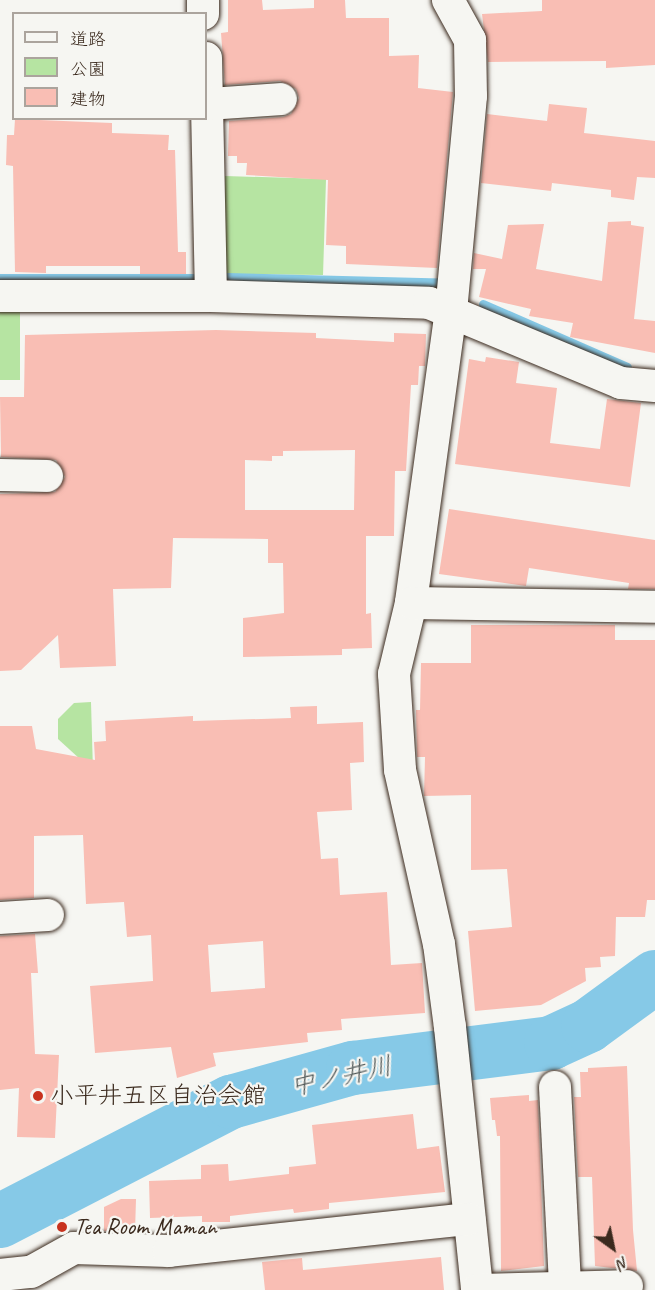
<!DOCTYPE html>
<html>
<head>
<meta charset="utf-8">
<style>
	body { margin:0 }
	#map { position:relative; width:655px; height:1290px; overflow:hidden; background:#f6f6f2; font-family:Caveat,"Klee One",sans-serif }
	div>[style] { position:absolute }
	.green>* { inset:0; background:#b6e4a2 }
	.stream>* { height:9px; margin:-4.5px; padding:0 4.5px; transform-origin:4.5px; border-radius:4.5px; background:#86c9e7 }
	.river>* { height:54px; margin:-27px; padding:0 27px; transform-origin:27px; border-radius:27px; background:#86c9e7 }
	.building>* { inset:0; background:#f9beb4 }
	.roads { filter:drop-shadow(0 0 2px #3b2a1e) drop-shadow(0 0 2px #3b2a1e) }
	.minor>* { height:32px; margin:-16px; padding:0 16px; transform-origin:16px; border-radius:16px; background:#f6f6f2 }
	.dots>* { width:16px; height:16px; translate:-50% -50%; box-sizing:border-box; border:3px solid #f6f6f2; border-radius:50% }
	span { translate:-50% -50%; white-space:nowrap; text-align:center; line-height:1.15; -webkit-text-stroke:4.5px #f6f6f2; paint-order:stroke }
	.poi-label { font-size:24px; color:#3b2a1e }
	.left { translate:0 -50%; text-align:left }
	.water-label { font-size:26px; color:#525a5a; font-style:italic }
	.legend { position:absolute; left:12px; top:12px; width:195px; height:108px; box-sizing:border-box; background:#f6f6f2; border:2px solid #aba49d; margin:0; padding:8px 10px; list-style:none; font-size:18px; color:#3b2a1e }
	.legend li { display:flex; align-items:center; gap:12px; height:30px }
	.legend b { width:30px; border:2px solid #aba49d }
	.north { position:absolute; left:583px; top:1218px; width:60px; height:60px; -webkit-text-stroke:4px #f6f6f2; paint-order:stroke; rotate:147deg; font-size:16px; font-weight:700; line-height:24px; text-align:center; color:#3b2a1e }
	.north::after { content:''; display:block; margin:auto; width:21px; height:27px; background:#3b2a1e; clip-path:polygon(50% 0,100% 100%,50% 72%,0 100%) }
</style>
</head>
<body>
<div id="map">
	<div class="green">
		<i style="clip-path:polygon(225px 176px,326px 179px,323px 275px,225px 274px)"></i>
		<i style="clip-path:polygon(0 310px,20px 310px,20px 380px,0 380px)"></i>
		<i style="clip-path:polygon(91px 702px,93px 771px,58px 739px,58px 719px,74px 703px)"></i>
	</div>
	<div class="stream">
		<i style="left:227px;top:277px;width:223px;rotate:1.5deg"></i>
		<i style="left:0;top:278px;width:193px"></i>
		<i style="left:483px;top:304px;width:157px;rotate:23.6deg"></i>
	</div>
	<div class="river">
		<i style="left:0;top:1221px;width:260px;rotate:-27.3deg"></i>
		<i style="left:231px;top:1102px;width:127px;rotate:-15.6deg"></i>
		<i style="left:353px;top:1068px;width:200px;rotate:-7.2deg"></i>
		<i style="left:551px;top:1043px;width:41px;rotate:-24.7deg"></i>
		<i style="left:588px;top:1026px;width:83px;rotate:-36.2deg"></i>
	</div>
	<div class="building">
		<i style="clip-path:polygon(228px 0,262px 0,263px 10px,314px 8px,314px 0,345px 0,346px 18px,389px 18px,389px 56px,419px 55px,418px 88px,453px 92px,437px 268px,346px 264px,346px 246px,326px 245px,328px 180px,246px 175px,247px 163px,237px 163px,237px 156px,228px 156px,229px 121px,283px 117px,291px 114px,299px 98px,296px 89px,280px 81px,225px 85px,221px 33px,228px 32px)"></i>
		<i style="clip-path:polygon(542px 0,655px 0,655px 65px,606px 68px,606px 61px,488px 62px,482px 14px,542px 11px)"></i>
		<i style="clip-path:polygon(549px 104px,587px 108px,584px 133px,655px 141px,655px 178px,637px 177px,634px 200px,611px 197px,611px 190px,552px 183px,551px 191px,481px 183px,487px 114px,547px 121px)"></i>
		<i style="clip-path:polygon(15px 119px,112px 123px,112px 133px,169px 135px,168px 150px,175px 150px,178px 252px,186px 252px,186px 274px,140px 274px,140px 266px,46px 266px,46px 273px,15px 272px,13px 166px,6px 165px,7px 135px,14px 135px)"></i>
		<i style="clip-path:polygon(631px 221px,631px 225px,644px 227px,634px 319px,655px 321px,655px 353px,570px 337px,573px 323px,529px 316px,531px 309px,479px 297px,486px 269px,473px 269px,474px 253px,502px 259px,508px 225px,544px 224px,536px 269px,602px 281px,608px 222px)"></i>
		<i style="clip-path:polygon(evenodd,216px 330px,316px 333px,316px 338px,394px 342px,394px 333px,426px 334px,425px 366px,419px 366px,418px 385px,411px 385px,406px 471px,395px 471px,394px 536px,366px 536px,366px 614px,371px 613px,372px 648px,342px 649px,342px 655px,243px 657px,243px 618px,284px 613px,283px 563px,268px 563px,268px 539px,173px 538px,171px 588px,113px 589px,116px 666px,60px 668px,58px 635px,21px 670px,0 671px,0 494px,55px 492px,65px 477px,56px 460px,1px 457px,0 397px,24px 397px,25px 335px,216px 330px,355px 450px,354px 510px,245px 510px,245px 460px,272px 461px,272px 456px,283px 456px,283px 451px,355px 450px)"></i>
		<i style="clip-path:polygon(486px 357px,519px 362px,516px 383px,557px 388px,550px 443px,600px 449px,607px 399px,641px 403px,630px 487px,455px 464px,469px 359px,485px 362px)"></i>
		<i style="clip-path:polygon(449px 509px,655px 540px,655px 589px,628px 589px,629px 583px,529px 568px,526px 586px,439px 574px)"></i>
		<i style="clip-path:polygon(471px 625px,615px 625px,615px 640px,655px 640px,655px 900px,647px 900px,645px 917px,616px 917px,615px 956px,600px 957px,601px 967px,585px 968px,586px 981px,541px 1005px,475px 1011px,468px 931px,512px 927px,507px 869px,471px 870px,471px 795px,424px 796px,425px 757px,417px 757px,416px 710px,420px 710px,421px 663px,471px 663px)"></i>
		<i style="clip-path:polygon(evenodd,317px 706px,317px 724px,363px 722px,364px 762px,350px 763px,352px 810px,317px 812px,321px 859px,338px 858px,340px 895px,387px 892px,391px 965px,422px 963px,425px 1013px,341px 1019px,342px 1030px,307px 1033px,308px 1042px,213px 1053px,216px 1066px,177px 1078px,171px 1047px,95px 1053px,90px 986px,153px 981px,151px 935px,127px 937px,124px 902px,86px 904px,83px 835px,34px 836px,34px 898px,0 900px,0 726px,32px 726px,36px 749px,95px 760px,94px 742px,106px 741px,105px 721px,193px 716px,193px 721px,291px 718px,290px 707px,317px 706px,263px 941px,265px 988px,211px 992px,208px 945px,263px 941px)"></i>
		<i style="clip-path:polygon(35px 934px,38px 973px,31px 973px,35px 1054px,59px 1055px,55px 1138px,17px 1137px,19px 1088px,0 1090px,0 936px)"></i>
		<i style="clip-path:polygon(627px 1066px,633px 1230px,637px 1271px,595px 1266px,592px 1177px,578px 1177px,574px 1097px,581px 1097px,580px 1072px,588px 1072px,588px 1068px)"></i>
		<i style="clip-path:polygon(529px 1095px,529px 1101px,538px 1100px,544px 1266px,501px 1271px,500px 1136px,497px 1136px,495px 1120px,492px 1120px,490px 1098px)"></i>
		<i style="clip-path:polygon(413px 1114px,417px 1149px,439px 1146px,445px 1192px,329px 1203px,329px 1209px,294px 1213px,293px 1209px,230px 1216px,230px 1222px,202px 1222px,202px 1216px,150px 1218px,149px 1181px,201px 1179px,201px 1165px,228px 1164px,229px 1181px,289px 1174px,289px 1167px,316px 1164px,312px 1125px)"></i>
		<i style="clip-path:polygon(121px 1199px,136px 1199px,135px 1232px,104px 1231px,104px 1207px)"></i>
		<i style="clip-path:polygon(441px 1257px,444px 1290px,265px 1290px,262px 1262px,302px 1258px,303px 1270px)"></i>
	</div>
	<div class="roads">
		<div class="minor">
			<i style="left:203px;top:0;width:14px;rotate:90deg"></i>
			<i style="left:448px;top:0;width:46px;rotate:61.2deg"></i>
			<i style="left:470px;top:40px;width:56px;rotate:89deg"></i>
			<i style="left:471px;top:96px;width:215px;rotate:95.3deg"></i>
			<i style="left:451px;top:310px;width:296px;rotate:97.8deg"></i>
			<i style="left:411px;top:603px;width:73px;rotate:103.5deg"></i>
			<i style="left:394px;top:674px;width:96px;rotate:86.4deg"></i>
			<i style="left:400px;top:770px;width:178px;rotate:77.4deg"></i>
			<i style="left:439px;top:944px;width:84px;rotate:82.5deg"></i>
			<i style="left:450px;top:1027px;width:264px;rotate:84.1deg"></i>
			<i style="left:206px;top:58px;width:238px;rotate:88.8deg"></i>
			<i style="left:208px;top:104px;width:73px;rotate:-3.9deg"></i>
			<i style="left:0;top:296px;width:211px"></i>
			<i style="left:211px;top:296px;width:218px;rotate:1.8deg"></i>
			<i style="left:429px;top:303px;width:208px;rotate:22.6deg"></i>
			<i style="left:621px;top:383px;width:34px;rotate:5deg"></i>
			<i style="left:0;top:475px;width:47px;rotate:1.2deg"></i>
			<i style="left:411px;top:603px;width:244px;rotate:0.9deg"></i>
			<i style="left:0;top:918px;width:48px;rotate:-3.6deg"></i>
			<i style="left:555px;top:1087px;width:199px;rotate:87.1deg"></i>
			<i style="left:0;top:1275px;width:31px;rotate:-6deg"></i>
			<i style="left:31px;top:1272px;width:49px;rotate:-29.2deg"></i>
			<i style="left:74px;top:1248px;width:95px;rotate:1.8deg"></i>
			<i style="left:169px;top:1251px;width:302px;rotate:-6.1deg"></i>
			<i style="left:477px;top:1290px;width:150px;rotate:-1.5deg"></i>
		</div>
	</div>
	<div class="dots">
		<i style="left:38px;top:1096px;background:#c8321e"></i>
		<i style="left:62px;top:1227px;background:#c8321e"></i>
	</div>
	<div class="poi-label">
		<span class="left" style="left:50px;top:1096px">小平井五区自治会館</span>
		<span class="left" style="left:74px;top:1227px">Tea Room Maman</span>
	</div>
	<div class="water-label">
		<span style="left:341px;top:1076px;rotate:-12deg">中ノ井川</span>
	</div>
	<ul class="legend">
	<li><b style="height:8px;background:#f6f6f2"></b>道路</li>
	<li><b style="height:16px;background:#b6e4a2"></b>公園</li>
	<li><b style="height:16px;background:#f9beb4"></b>建物</li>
	</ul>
	<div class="north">N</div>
</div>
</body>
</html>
